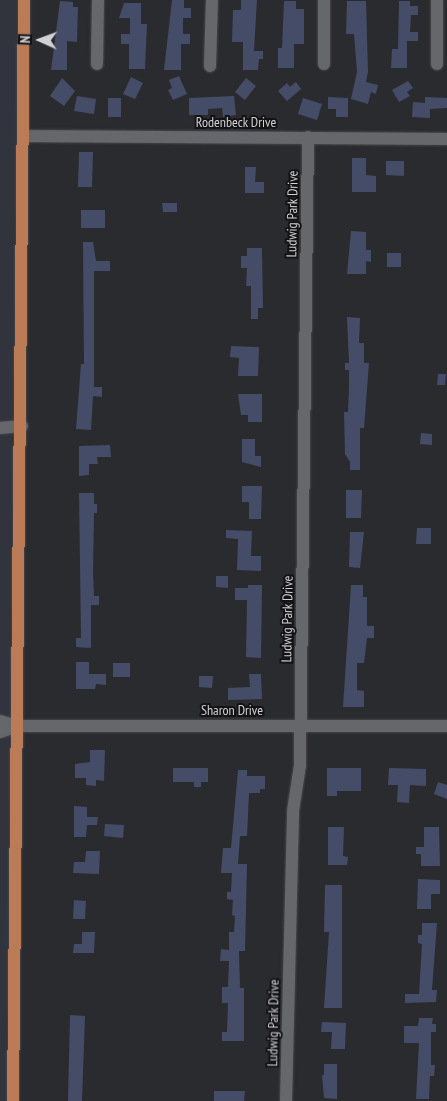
<!DOCTYPE html>
<html>
<head>
<meta charset="utf-8">
<style>
	body { margin:0 }
	#map { position:relative; width:447px; height:1101px; overflow:hidden; background:#2a2b2f; font-family:"PT Sans Narrow",sans-serif }
	div>[style] { position:absolute }
	.built>* { inset:0; background:#31333d }
	.building>* { inset:0; background:#454c68 }
	.roads { filter:drop-shadow(0 0 1px #47484c) drop-shadow(0 0 1px #47484c) }
	.minor>* { height:12px; margin:-6px; padding:0 6px; transform-origin:6px; border-radius:6px; background:#65676b }
	.major>* { height:12px; margin:-6px; padding:0 6px; transform-origin:6px; border-radius:6px; background:#bb7b57 }
	span { translate:-50% -50%; white-space:nowrap; text-align:center; line-height:1.15; -webkit-text-stroke:4px #131315; paint-order:stroke }
	.street-label { font-size:14px; color:#d0d1d3 }
	.north { position:absolute; left:15px; top:15px; width:50px; height:50px; -webkit-text-stroke:4px #131315; paint-order:stroke; rotate:272deg; font-size:14px; font-weight:700; line-height:20px; text-align:center; color:#d0d1d3 }
	.north::after { content:''; display:block; margin:auto; width:18px; height:22px; background:#d0d1d3; clip-path:polygon(50% 0,100% 100%,50% 72%,0 100%) }
</style>
</head>
<body>
<div id="map">
	<div class="built">
		<i style="clip-path:polygon(0 0,17px 0,6px 1101px,0 1101px)"></i>
	</div>
	<div class="building">
		<i style="clip-path:polygon(172px 0,184px 0,184px 8px,191px 8px,191px 18px,183px 18px,183px 34px,190px 34px,190px 44px,181px 44px,181px 70px,164px 70px)"></i>
		<i style="clip-path:polygon(241px 0,257px 0,254px 51px,263px 51px,263px 59px,259px 59px,258px 70px,243px 70px,243px 42px,232px 42px,233px 10px,241px 10px)"></i>
		<i style="clip-path:polygon(60px 1px,73px 2px,73px 7px,78px 7px,77px 42px,67px 41px,67px 70px,51px 70px)"></i>
		<i style="clip-path:polygon(284px 1px,296px 1px,296px 9px,304px 9px,304px 44px,294px 44px,294px 68px,278px 68px,278px 48px,282px 48px)"></i>
		<i style="clip-path:polygon(347px 1px,366px 1px,368px 72px,366px 82px,378px 85px,376px 94px,371px 92px,368px 104px,351px 99px,357px 72px,354px 34px,346px 34px)"></i>
		<i style="clip-path:polygon(399px 1px,410px 1px,410px 6px,418px 6px,418px 15px,411px 15px,410px 32px,418px 32px,418px 41px,407px 41px,407px 68px,391px 68px,392px 49px,398px 49px)"></i>
		<i style="clip-path:polygon(124px 3px,141px 3px,141px 24px,147px 24px,145px 69px,129px 69px,129px 44px,121px 44px,121px 34px,130px 34px,130px 18px,119px 18px)"></i>
		<i style="clip-path:polygon(179px 76px,187px 94px,173px 100px,168px 90px,172px 88px,169px 80px)"></i>
		<i style="clip-path:polygon(131px 77px,143px 83px,135px 99px,123px 94px)"></i>
		<i style="clip-path:polygon(62px 78px,75px 91px,64px 106px,50px 96px)"></i>
		<i style="clip-path:polygon(246px 78px,256px 86px,245px 100px,235px 92px)"></i>
		<i style="clip-path:polygon(408px 81px,413px 88px,407px 92px,410px 96px,399px 102px,392px 90px)"></i>
		<i style="clip-path:polygon(296px 82px,301px 89px,287px 101px,278px 91px,287px 83px,290px 87px)"></i>
		<i style="clip-path:polygon(77px 96px,96px 99px,94px 114px,74px 111px)"></i>
		<i style="clip-path:polygon(234px 96px,236px 115px,223px 117px,222px 108px,208px 109px,208px 115px,189px 115px,189px 98px)"></i>
		<i style="clip-path:polygon(328px 97px,348px 98px,348px 117px,336px 117px,336px 109px,328px 109px)"></i>
		<i style="clip-path:polygon(425px 97px,447px 98px,447px 108px,430px 109px,430px 118px,412px 117px,413px 102px,425px 103px)"></i>
		<i style="clip-path:polygon(108px 98px,121px 98px,121px 117px,108px 117px)"></i>
		<i style="clip-path:polygon(303px 98px,322px 104px,317px 120px,298px 114px)"></i>
		<i style="clip-path:polygon(79px 152px,93px 152px,92px 187px,78px 187px)"></i>
		<i style="clip-path:polygon(352px 158px,366px 158px,366px 175px,376px 176px,376px 192px,352px 192px)"></i>
		<i style="clip-path:polygon(386px 161px,404px 161px,404px 176px,386px 175px)"></i>
		<i style="clip-path:polygon(245px 167px,256px 167px,255px 182px,264px 182px,264px 193px,245px 193px)"></i>
		<i style="clip-path:polygon(162px 203px,177px 203px,177px 212px,163px 212px)"></i>
		<i style="clip-path:polygon(81px 210px,105px 210px,105px 228px,81px 228px)"></i>
		<i style="clip-path:polygon(351px 231px,366px 232px,366px 250px,371px 250px,371px 262px,366px 261px,366px 274px,347px 274px)"></i>
		<i style="clip-path:polygon(83px 242px,93px 242px,96px 261px,110px 261px,110px 271px,94px 271px,94px 387px,102px 387px,102px 397px,93px 396px,91px 430px,76px 429px,81px 364px,84px 364px)"></i>
		<i style="clip-path:polygon(247px 248px,262px 248px,263px 308px,258px 308px,258px 319px,251px 319px,251px 286px,246px 286px,247px 268px,241px 268px,241px 256px,247px 256px)"></i>
		<i style="clip-path:polygon(387px 253px,401px 253px,401px 267px,387px 267px)"></i>
		<i style="clip-path:polygon(347px 317px,360px 318px,359px 343px,364px 343px,364px 363px,369px 363px,364px 428px,360px 428px,360px 470px,350px 470px,350px 462px,345px 454px,344px 412px,348px 412px,349px 388px,349px 370px,345px 370px,345px 363px,349px 363px)"></i>
		<i style="clip-path:polygon(231px 346px,259px 347px,258px 376px,238px 376px,239px 358px,230px 357px)"></i>
		<i style="clip-path:polygon(438px 374px,446px 374px,445px 385px,437px 385px)"></i>
		<i style="clip-path:polygon(238px 394px,262px 394px,262px 422px,248px 422px,248px 415px,241px 415px)"></i>
		<i style="clip-path:polygon(421px 433px,432px 434px,432px 445px,420px 444px)"></i>
		<i style="clip-path:polygon(242px 439px,255px 439px,255px 456px,261px 456px,261px 467px,242px 462px)"></i>
		<i style="clip-path:polygon(110px 445px,111px 457px,97px 457px,98px 464px,89px 464px,89px 475px,79px 476px,79px 446px)"></i>
		<i style="clip-path:polygon(242px 486px,262px 486px,261px 519px,249px 519px,249px 502px,242px 502px)"></i>
		<i style="clip-path:polygon(346px 490px,362px 490px,361px 518px,346px 518px)"></i>
		<i style="clip-path:polygon(79px 493px,94px 493px,94px 504px,97px 504px,97px 513px,94px 513px,93px 572px,94px 596px,99px 596px,99px 605px,91px 605px,91px 648px,76px 647px,76px 638px,81px 638px)"></i>
		<i style="clip-path:polygon(417px 528px,431px 528px,431px 544px,416px 544px)"></i>
		<i style="clip-path:polygon(226px 530px,252px 531px,251px 556px,261px 556px,261px 571px,237px 570px,238px 539px,226px 538px)"></i>
		<i style="clip-path:polygon(350px 532px,364px 532px,360px 568px,349px 567px)"></i>
		<i style="clip-path:polygon(216px 576px,228px 576px,228px 588px,216px 587px)"></i>
		<i style="clip-path:polygon(248px 585px,262px 585px,261px 658px,246px 657px,247px 600px,235px 600px,235px 588px,248px 588px)"></i>
		<i style="clip-path:polygon(351px 585px,363px 585px,363px 597px,367px 597px,367px 626px,374px 626px,374px 638px,367px 638px,364px 663px,357px 663px,357px 690px,364px 691px,364px 707px,343px 707px)"></i>
		<i style="clip-path:polygon(76px 662px,89px 662px,89px 674px,106px 674px,106px 685px,96px 684px,95px 689px,76px 689px)"></i>
		<i style="clip-path:polygon(113px 663px,130px 663px,130px 677px,113px 677px)"></i>
		<i style="clip-path:polygon(249px 674px,261px 674px,262px 699px,228px 700px,228px 688px,250px 687px)"></i>
		<i style="clip-path:polygon(199px 676px,213px 676px,212px 688px,199px 687px)"></i>
		<i style="clip-path:polygon(90px 750px,105px 750px,104px 781px,96px 780px,96px 786px,86px 785px,86px 778px,75px 778px,75px 764px,90px 762px)"></i>
		<i style="clip-path:polygon(173px 768px,208px 768px,208px 782px,201px 782px,201px 787px,194px 787px,194px 782px,173px 782px)"></i>
		<i style="clip-path:polygon(327px 768px,361px 768px,361px 791px,337px 791px,337px 796px,327px 796px)"></i>
		<i style="clip-path:polygon(389px 768px,426px 769px,426px 786px,410px 785px,409px 803px,397px 802px,398px 785px,388px 785px)"></i>
		<i style="clip-path:polygon(238px 770px,247px 770px,247px 776px,265px 776px,265px 789px,260px 789px,260px 793px,249px 793px,247px 836px,240px 836px,238px 864px,247px 864px,245px 951px,239px 951px,240px 988px,244px 988px,244px 1041px,222px 1041px,222px 1032px,227px 1032px,228px 1003px,222px 1003px,222px 987px,228px 987px,229px 961px,220px 961px,221px 949px,229px 950px,229px 932px,234px 932px,235px 916px,232px 915px,233px 900px,227px 899px,227px 892px,231px 892px,232px 873px,221px 873px,223px 848px,231px 848px)"></i>
		<i style="clip-path:polygon(438px 782px,447px 785px,447px 799px,434px 794px)"></i>
		<i style="clip-path:polygon(74px 806px,87px 807px,87px 817px,98px 817px,97px 825px,87px 825px,86px 837px,74px 837px)"></i>
		<i style="clip-path:polygon(105px 824px,124px 825px,123px 838px,104px 836px)"></i>
		<i style="clip-path:polygon(328px 827px,344px 827px,343px 856px,348px 857px,347px 865px,328px 865px)"></i>
		<i style="clip-path:polygon(424px 827px,439px 827px,440px 866px,421px 866px,421px 854px,416px 854px,416px 847px,424px 847px)"></i>
		<i style="clip-path:polygon(86px 851px,100px 851px,99px 874px,73px 873px,74px 862px,85px 862px)"></i>
		<i style="clip-path:polygon(418px 879px,440px 880px,440px 894px,431px 894px,431px 909px,417px 909px)"></i>
		<i style="clip-path:polygon(325px 885px,342px 885px,342px 1008px,324px 1008px,329px 932px,324px 932px)"></i>
		<i style="clip-path:polygon(74px 900px,86px 901px,85px 919px,73px 919px)"></i>
		<i style="clip-path:polygon(422px 923px,437px 923px,432px 990px,437px 990px,436px 1002px,405px 1003px,405px 994px,419px 994px,422px 944px,418px 943px,418px 935px,422px 935px)"></i>
		<i style="clip-path:polygon(82px 932px,95px 932px,94px 953px,73px 953px,74px 944px,82px 944px)"></i>
		<i style="clip-path:polygon(70px 1015px,85px 1016px,82px 1101px,68px 1101px)"></i>
		<i style="clip-path:polygon(419px 1018px,433px 1018px,432px 1024px,436px 1024px,436px 1032px,431px 1032px,431px 1065px,435px 1065px,434px 1076px,430px 1076px,429px 1099px,416px 1099px,419px 1043px,404px 1043px,404px 1026px,418px 1026px)"></i>
		<i style="clip-path:polygon(322px 1022px,346px 1023px,345px 1049px,331px 1049px,332px 1032px,321px 1032px)"></i>
		<i style="clip-path:polygon(324px 1064px,337px 1064px,337px 1099px,324px 1098px,322px 1075px,324px 1075px)"></i>
		<i style="clip-path:polygon(214px 1091px,245px 1091px,244px 1101px,214px 1101px)"></i>
	</div>
	<div class="roads">
		<div class="minor">
			<i style="left:97px;top:64px;width:64px;rotate:-89.1deg"></i>
			<i style="left:324px;top:64px;width:64px;rotate:-90deg"></i>
			<i style="left:437px;top:64px;width:64px;rotate:-90deg"></i>
			<i style="left:210px;top:66px;width:66px;rotate:-88.3deg"></i>
			<i style="left:24px;top:136px;width:423px;rotate:0.4deg"></i>
			<i style="left:0;top:428px;width:22px;rotate:-5deg"></i>
			<i style="left:0;top:721px;width:19px;rotate:16deg"></i>
			<i style="left:18px;top:726px;width:429px"></i>
			<i style="left:0;top:732px;width:19px;rotate:-18deg"></i>
			<i style="left:286px;top:1101px;width:290px;rotate:-88.6deg"></i>
			<i style="left:293px;top:811px;width:47px;rotate:-81.3deg"></i>
			<i style="left:300px;top:765px;width:628px;rotate:-89.27deg"></i>
		</div>
		<div class="major">
			<i style="left:13px;top:1101px;width:1101px;rotate:-89.43deg"></i>
		</div>
	</div>
	<div class="street-label">
		<span style="left:236px;top:122px">Rodenbeck Drive</span>
		<span style="left:292px;top:214px;rotate:-89deg">Ludwig Park Drive</span>
		<span style="left:287px;top:619px;rotate:-89deg">Ludwig Park Drive</span>
		<span style="left:232px;top:710px">Sharon Drive</span>
		<span style="left:273px;top:1023px;rotate:-89deg">Ludwig Park Drive</span>
	</div>
	<div class="north">N</div>
</div>
</body>
</html>
